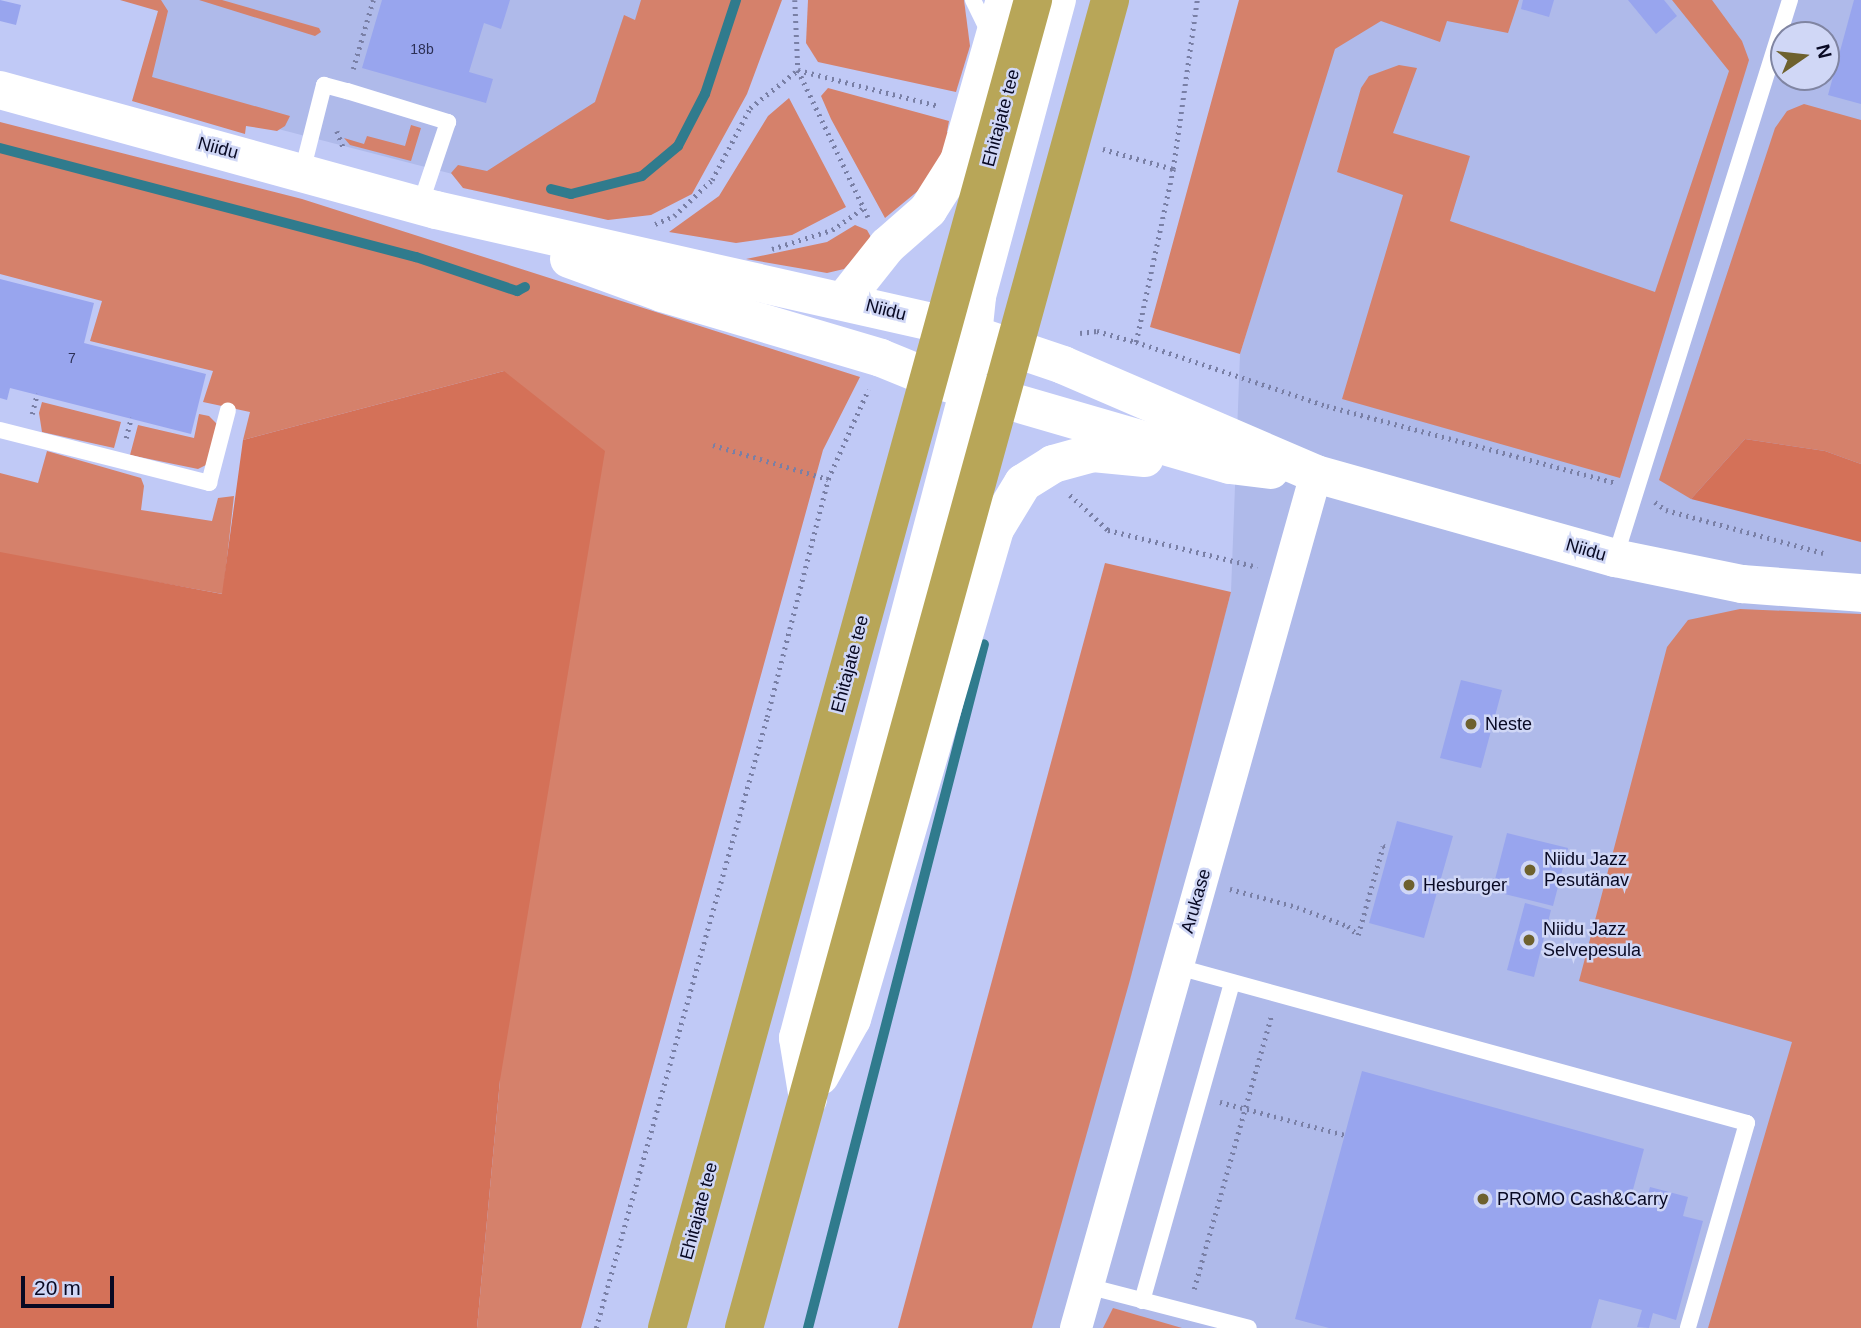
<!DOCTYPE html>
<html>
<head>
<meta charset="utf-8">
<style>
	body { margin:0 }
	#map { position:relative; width:1861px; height:1328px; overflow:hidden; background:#c0c9f6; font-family:Arial,sans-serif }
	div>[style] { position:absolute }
	.built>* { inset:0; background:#afbaea }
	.green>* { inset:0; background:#d5816b }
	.forest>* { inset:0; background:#d47158 }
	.stream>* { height:10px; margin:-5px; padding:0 5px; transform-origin:5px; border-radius:5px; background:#307b8d }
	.building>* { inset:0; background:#98a5ee }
	.path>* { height:4.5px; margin-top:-2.25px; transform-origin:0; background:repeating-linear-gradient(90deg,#797fa5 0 2px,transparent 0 7px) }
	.service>* { height:16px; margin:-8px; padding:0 8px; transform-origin:8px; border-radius:8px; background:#fff }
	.minor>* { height:32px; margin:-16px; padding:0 16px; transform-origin:16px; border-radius:16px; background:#fff }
	.tertiary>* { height:38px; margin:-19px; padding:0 19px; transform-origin:19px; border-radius:19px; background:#fff }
	.trunk>* { height:38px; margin:-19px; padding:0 19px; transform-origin:19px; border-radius:19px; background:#b8a658 }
	.dots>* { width:19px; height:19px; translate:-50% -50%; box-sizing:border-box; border:4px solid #d0d7f6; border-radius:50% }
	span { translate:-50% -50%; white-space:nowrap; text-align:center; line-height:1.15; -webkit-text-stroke:5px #d0d7f6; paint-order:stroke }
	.number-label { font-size:14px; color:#2c3056 }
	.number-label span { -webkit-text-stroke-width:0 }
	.street-label { font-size:18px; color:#080923 }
	.poi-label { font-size:18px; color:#080923 }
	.left { translate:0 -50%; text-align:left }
	.north { position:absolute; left:1770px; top:21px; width:70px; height:70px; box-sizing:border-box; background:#d0d7f6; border:2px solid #8085a2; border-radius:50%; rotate:76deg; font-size:19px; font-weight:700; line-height:28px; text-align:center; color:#080923 }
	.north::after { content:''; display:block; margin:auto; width:24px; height:32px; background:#6e612e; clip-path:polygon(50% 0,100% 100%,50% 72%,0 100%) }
	.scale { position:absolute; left:21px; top:1276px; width:93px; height:32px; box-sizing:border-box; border:4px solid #080923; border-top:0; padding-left:9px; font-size:21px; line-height:24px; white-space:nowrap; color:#080923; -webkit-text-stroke:5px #d0d7f6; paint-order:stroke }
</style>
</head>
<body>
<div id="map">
	<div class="built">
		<i style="clip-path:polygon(131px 0,722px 0,647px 156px,464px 177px,139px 93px,163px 9px)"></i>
		<i style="clip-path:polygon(evenodd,1348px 0,1861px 0,1861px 1328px,1032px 1328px,1231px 592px,1240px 354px,1348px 0,1784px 35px,1826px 35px,1826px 77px,1784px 77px,1784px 35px)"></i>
	</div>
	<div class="green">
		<i style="clip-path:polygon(161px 0,168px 11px,152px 77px,290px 116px,285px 126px,277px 131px,246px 126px,245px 134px,132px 101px,158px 11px,120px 0)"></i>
		<i style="clip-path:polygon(199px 0,222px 0,319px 28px,321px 32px,315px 36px)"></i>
		<i style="clip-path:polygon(641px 0,782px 0,747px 94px,692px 194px,651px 215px,608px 220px,463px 188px,451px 173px,458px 165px,487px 171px,595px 102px,624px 15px,635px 20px)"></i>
		<i style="clip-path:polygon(808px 0,964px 0,970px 46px,956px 92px,818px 62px,806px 43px)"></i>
		<i style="clip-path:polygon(1239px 0,1519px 0,1508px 33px,1447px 21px,1440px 42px,1381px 21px,1335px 49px,1240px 354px,1150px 327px)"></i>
		<i style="clip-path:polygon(1672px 0,1712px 0,1742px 41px,1749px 60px,1620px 478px,1342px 399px,1403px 195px,1337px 172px,1361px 88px,1369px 76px,1399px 65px,1417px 68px,1393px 133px,1470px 156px,1450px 221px,1655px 292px,1729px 71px)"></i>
		<i style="clip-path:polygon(828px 88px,949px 121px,947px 132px,953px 134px,930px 181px,885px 218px,831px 119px,821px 96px)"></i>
		<i style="clip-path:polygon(789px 98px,846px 207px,792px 235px,736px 243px,669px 232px,719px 196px,768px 116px)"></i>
		<i style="clip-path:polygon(1804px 104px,1861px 120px,1861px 464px,1825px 451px,1745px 439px,1691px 499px,1659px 480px,1775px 128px,1787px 111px)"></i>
		<i style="clip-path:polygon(0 122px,302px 199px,860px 377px,823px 450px,581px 1328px,477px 1328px,500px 1080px,504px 371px,243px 440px,250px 412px,203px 402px,213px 371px,90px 341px,102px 301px,0 274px)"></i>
		<i style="clip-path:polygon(411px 125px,421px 128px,411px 161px,350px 145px,344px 138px,364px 144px,367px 136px,405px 146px)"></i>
		<i style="clip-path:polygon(855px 225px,867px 230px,872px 239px,844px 269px,827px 273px,746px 259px,827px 242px)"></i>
		<i style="clip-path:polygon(42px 402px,121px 422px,114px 448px,42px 432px,39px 413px)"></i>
		<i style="clip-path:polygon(199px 414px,209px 416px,218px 425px,210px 463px,198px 469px,130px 455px,138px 425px,194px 438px)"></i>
		<i style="clip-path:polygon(47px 451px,141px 478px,144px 486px,141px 510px,212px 521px,218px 498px,234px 496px,223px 594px,0 554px,0 473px,38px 483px)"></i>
		<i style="clip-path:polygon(1105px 563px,1231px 592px,1130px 980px,1032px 1328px,898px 1328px)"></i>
		<i style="clip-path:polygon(1740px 609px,1861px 614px,1861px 1328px,1708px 1328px,1792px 1042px,1579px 981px,1667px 647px,1688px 620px)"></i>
		<i style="clip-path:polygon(1113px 1308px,1182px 1328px,1103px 1328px)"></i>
	</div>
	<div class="forest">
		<i style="clip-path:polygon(504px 371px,605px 451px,500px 1080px,477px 1328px,0 1328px,0 552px,222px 594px,243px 440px)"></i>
		<i style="clip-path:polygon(1745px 439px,1825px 451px,1861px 464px,1861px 542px,1691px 499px)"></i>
	</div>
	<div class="stream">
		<i style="left:0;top:148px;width:430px;rotate:14.7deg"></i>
		<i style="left:416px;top:257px;width:107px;rotate:18.6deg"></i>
		<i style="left:517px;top:291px;width:9px;rotate:-27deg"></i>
		<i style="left:551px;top:189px;width:21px;rotate:14deg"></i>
		<i style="left:571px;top:194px;width:73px;rotate:-14.2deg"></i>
		<i style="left:642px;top:176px;width:47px;rotate:-39.8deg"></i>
		<i style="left:678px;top:146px;width:59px;rotate:-62.6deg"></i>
		<i style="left:705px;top:94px;width:99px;rotate:-71.7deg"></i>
		<i style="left:808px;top:1328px;width:706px;rotate:-75.57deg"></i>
	</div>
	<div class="building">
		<i style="clip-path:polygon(0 0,21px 5px,16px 25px,0 21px)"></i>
		<i style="clip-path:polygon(382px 0,510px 0,501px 29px,484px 23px,469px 72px,493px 79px,486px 103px,362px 68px)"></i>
		<i style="clip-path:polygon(1523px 0,1554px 0,1549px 17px,1521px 9px)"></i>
		<i style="clip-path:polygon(1628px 0,1664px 0,1677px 16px,1656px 34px)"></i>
		<i style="clip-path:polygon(1854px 0,1861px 0,1861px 104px,1828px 95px)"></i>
		<i style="clip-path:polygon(0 279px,94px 303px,84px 343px,206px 374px,191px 434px,10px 388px,7px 400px,0 398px)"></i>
		<i style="clip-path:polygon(1461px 680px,1502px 690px,1481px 768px,1440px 758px)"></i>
		<i style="clip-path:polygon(1397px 821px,1453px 836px,1424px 938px,1369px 923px)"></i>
		<i style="clip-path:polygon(1507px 833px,1568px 848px,1553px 906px,1492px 891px)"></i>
		<i style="clip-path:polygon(1525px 903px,1551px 910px,1534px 977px,1507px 970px)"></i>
		<i style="clip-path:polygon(1362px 1071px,1644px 1149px,1631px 1197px,1646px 1202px,1650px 1187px,1688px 1197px,1683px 1216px,1703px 1221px,1676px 1320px,1653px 1313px,1649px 1328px,1637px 1327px,1642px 1310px,1599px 1299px,1591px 1328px,1329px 1328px,1295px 1319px)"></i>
	</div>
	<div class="path">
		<i style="left:795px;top:0;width:70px;rotate:87.5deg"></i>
		<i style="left:798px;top:70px;width:163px;rotate:64.5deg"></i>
		<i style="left:353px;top:69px;width:72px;rotate:-73.8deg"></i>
		<i style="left:337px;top:131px;width:17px;rotate:69deg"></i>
		<i style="left:1103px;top:149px;width:73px;rotate:15.9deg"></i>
		<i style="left:655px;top:224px;width:21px;rotate:-23deg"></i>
		<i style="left:674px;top:216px;width:52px;rotate:-43.5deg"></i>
		<i style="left:712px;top:180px;width:81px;rotate:-62.2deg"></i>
		<i style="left:750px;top:108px;width:61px;rotate:-38.4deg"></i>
		<i style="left:798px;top:70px;width:146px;rotate:14.3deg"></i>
		<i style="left:772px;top:249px;width:63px;rotate:-17.6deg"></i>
		<i style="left:832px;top:230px;width:37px;rotate:-35deg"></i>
		<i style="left:1080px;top:333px;width:17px;rotate:-7deg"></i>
		<i style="left:1097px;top:331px;width:41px;rotate:15.8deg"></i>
		<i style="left:1136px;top:342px;width:201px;rotate:18.5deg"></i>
		<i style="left:1327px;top:406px;width:299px;rotate:14.9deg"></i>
		<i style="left:1136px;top:342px;width:177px;rotate:-77.9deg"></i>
		<i style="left:1173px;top:169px;width:171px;rotate:-81.9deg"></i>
		<i style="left:32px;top:414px;width:21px;rotate:-76deg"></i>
		<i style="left:126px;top:438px;width:21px;rotate:-76deg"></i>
		<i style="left:713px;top:445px;width:120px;rotate:16.5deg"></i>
		<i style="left:1070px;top:495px;width:52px;rotate:42.6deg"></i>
		<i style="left:1108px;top:530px;width:154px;rotate:13.9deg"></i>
		<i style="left:1655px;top:502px;width:14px;rotate:36deg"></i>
		<i style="left:1666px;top:510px;width:163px;rotate:15.3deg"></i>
		<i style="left:1230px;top:889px;width:69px;rotate:15deg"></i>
		<i style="left:1297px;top:907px;width:54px;rotate:20.4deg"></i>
		<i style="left:1348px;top:926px;width:13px;rotate:42deg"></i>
		<i style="left:1358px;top:935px;width:92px;rotate:-74.3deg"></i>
		<i style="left:1383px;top:846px;width:6px;rotate:18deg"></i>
		<i style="left:1220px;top:1102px;width:129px;rotate:14.8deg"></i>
		<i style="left:1194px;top:1289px;width:283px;rotate:-74.2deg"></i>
		<i style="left:596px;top:1328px;width:634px;rotate:-74.36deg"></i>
		<i style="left:767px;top:717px;width:246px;rotate:-75.6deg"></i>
		<i style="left:828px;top:479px;width:98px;rotate:-65.8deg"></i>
	</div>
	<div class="service">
		<i style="left:973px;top:0;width:39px;rotate:64deg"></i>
		<i style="left:302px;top:172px;width:90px;rotate:-75.8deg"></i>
		<i style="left:324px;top:85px;width:24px;rotate:15deg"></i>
		<i style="left:347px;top:91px;width:106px;rotate:17.1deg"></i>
		<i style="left:448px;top:122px;width:88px;rotate:108.6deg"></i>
		<i style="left:0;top:430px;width:216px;rotate:14.2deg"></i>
		<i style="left:209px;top:483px;width:75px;rotate:-75.4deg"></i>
		<i style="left:1615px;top:558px;width:585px;rotate:-72.59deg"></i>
		<i style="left:1178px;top:967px;width:590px;rotate:15.33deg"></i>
		<i style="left:1747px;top:1123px;width:213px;rotate:106.1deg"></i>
		<i style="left:1087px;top:1286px;width:167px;rotate:14.5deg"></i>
		<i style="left:1142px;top:1301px;width:331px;rotate:-74.2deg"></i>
	</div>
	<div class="minor">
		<i style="left:1076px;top:1328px;width:887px;rotate:-74.3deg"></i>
	</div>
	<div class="tertiary">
		<i style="left:0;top:90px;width:452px;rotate:15.4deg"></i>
		<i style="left:436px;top:210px;width:522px;rotate:12.73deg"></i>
		<i style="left:945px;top:325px;width:125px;rotate:18.7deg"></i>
		<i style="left:1063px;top:365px;width:275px;rotate:23.3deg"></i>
		<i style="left:1316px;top:474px;width:311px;rotate:15.7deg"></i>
		<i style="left:1615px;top:558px;width:130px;rotate:11.6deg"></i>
		<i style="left:1742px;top:584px;width:119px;rotate:4.3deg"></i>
		<i style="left:569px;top:259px;width:99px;rotate:20.1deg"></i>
		<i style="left:662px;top:293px;width:228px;rotate:16.5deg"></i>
		<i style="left:881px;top:358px;width:53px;rotate:22.2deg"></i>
		<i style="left:930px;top:378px;width:312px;rotate:16.2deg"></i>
		<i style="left:1230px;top:465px;width:41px;rotate:7deg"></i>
		<i style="left:845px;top:299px;width:68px;rotate:-51.6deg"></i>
		<i style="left:887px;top:246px;width:55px;rotate:-41.3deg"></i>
		<i style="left:928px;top:210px;width:58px;rotate:-57.7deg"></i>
		<i style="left:959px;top:161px;width:167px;rotate:-74.1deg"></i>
		<i style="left:977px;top:358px;width:23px;rotate:-100deg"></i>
		<i style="left:973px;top:335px;width:39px;rotate:-84deg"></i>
		<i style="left:977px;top:296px;width:307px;rotate:-74.9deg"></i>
		<i style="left:820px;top:1076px;width:65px;rotate:-60.7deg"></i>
		<i style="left:852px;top:1019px;width:510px;rotate:-73.73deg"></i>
		<i style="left:995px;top:529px;width:54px;rotate:-58.7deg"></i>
		<i style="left:1023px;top:483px;width:36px;rotate:-32deg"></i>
		<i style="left:1053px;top:464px;width:41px;rotate:-15.4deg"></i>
		<i style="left:1093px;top:453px;width:52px;rotate:5.5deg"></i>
		<i style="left:808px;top:1099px;width:62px;rotate:-99.3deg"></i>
		<i style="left:798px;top:1038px;width:671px;rotate:-75.24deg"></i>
		<i style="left:969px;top:389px;width:25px;rotate:-102deg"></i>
	</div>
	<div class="trunk">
		<i style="left:667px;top:1328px;width:1378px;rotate:-74.59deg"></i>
		<i style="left:744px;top:1328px;width:1378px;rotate:-74.59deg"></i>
	</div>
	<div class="dots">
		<i style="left:1471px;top:724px;background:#6e612e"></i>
		<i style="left:1530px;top:870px;background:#6e612e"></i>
		<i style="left:1409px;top:885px;background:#6e612e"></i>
		<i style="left:1529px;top:940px;background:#6e612e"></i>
		<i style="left:1483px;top:1199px;background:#6e612e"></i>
	</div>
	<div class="number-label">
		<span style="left:422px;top:49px">18b</span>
		<span style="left:72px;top:358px">7</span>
	</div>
	<div class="street-label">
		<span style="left:1001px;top:118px;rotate:-75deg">Ehitajate tee</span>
		<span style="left:218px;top:148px;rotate:15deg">Niidu</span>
		<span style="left:886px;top:310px;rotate:14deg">Niidu</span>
		<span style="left:1586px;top:550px;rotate:16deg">Niidu</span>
		<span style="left:850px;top:664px;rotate:-75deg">Ehitajate tee</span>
		<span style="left:1196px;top:901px;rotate:-74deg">Arukase</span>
		<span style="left:699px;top:1211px;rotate:-75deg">Ehitajate tee</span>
	</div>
	<div class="poi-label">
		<span class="left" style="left:1485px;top:724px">Neste</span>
		<span class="left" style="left:1544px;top:870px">Niidu Jazz<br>Pesutänav</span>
		<span class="left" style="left:1423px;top:885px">Hesburger</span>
		<span class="left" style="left:1543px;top:940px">Niidu Jazz<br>Selvepesula</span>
		<span class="left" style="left:1497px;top:1199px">PROMO Cash&amp;Carry</span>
	</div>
	<div class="north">N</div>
	<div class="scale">20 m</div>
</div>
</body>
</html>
